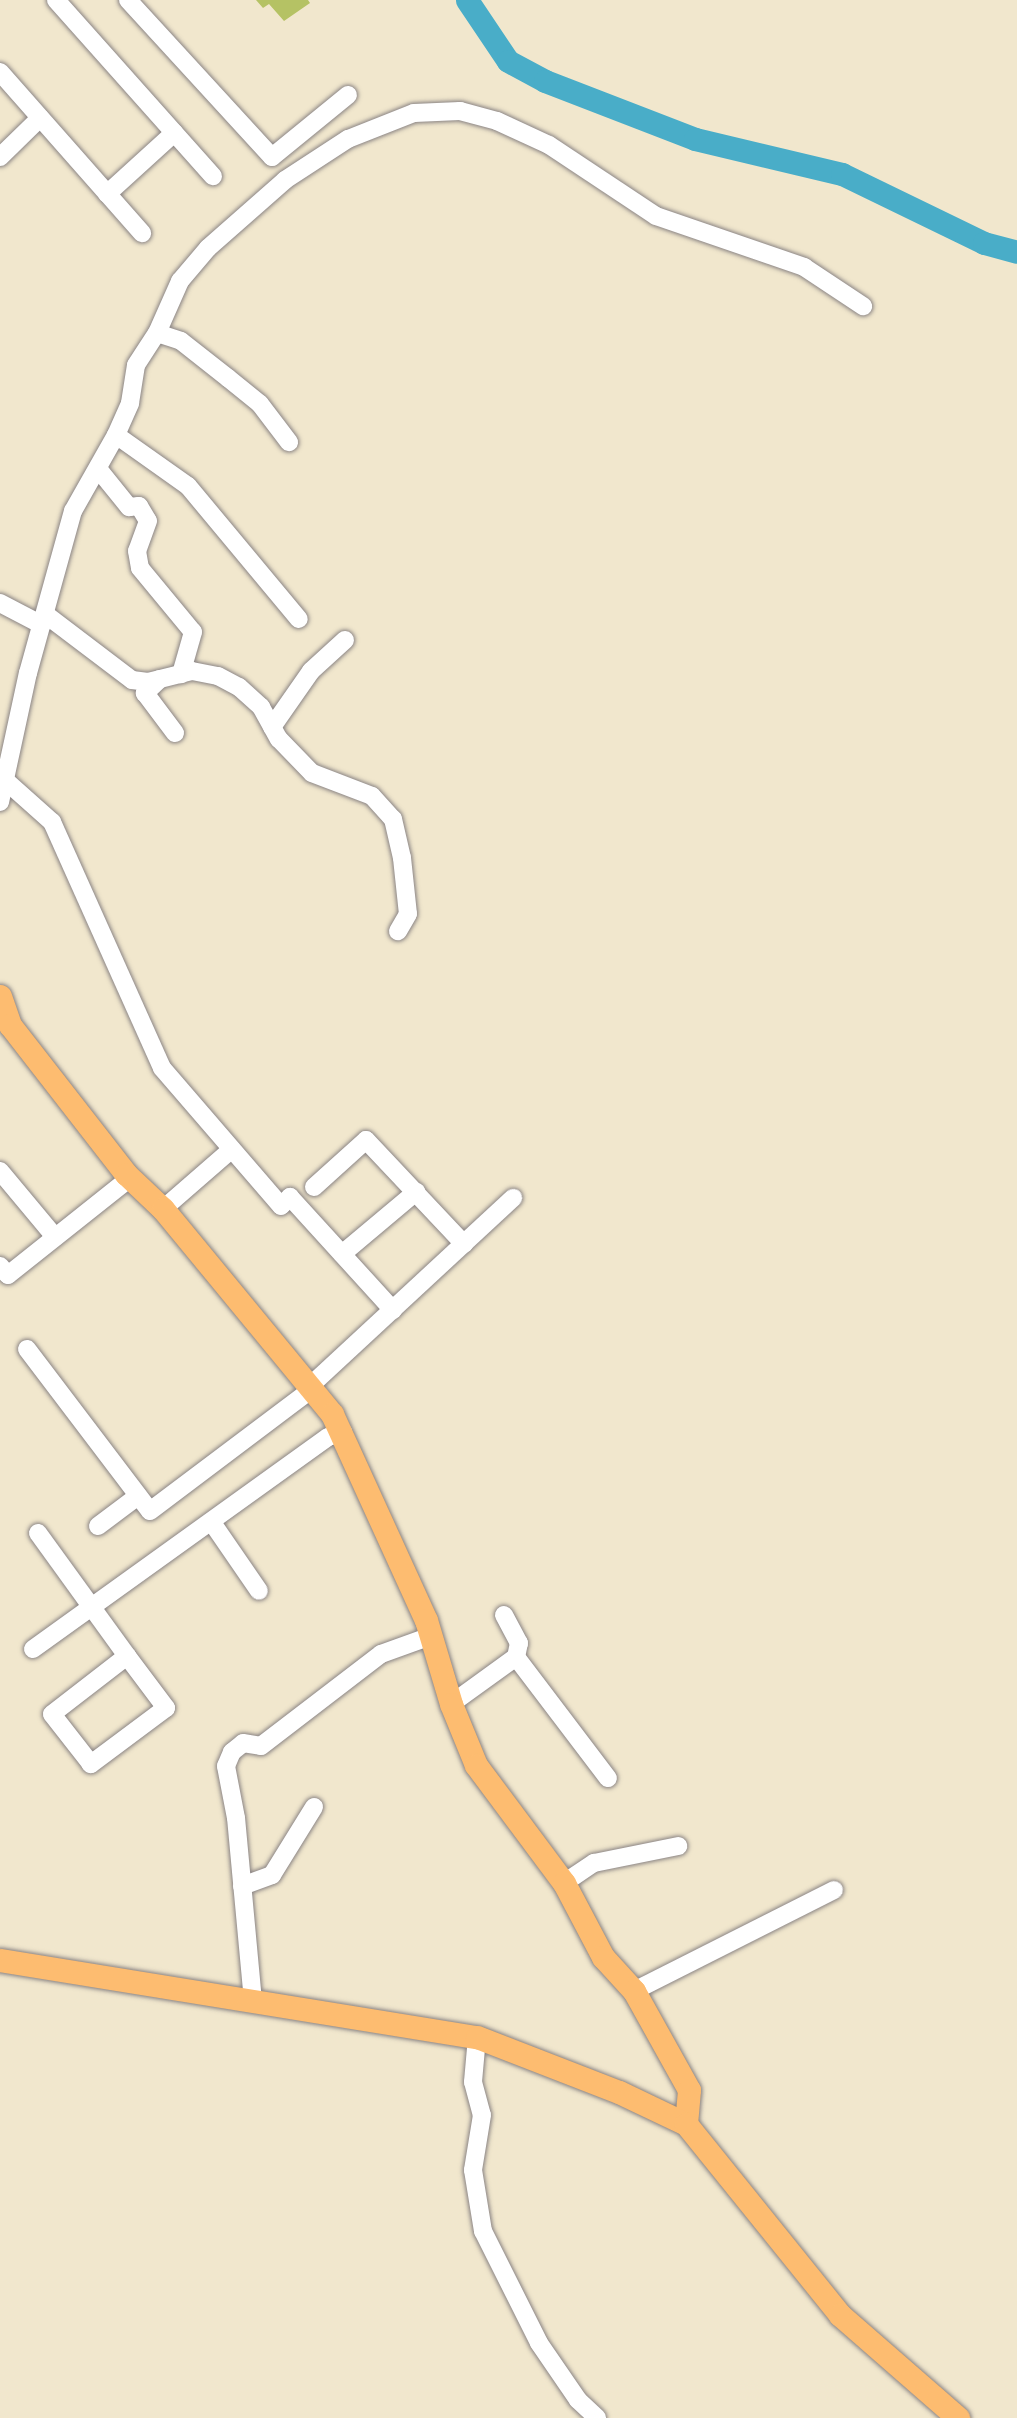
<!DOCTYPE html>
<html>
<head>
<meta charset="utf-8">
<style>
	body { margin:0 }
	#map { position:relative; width:1017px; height:2418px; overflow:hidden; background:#f1e7cd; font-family:Sriracha,sans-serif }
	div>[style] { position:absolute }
	.green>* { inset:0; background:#b5c264 }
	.river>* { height:23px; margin:-11.5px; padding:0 11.5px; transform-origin:11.5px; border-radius:11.5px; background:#49adc8 }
	.roads { filter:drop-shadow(0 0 2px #8a8484) drop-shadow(0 0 2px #8a8484) }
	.minor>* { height:18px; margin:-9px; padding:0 9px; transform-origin:9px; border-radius:9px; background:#fff }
	.major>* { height:23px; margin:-11.5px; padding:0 11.5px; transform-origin:11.5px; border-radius:11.5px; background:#fdbc70 }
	span { translate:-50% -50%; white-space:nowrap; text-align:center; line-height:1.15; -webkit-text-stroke:5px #fdfcf7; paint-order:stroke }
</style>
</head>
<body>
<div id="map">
	<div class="green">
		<i style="clip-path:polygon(256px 0,308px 0,310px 3px,284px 21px,269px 4px,263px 8px)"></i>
	</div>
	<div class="river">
		<i style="left:467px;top:0;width:73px;rotate:56.1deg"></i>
		<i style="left:508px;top:61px;width:42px;rotate:28.4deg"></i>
		<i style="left:545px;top:81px;width:161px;rotate:21.1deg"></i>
		<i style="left:695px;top:139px;width:151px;rotate:13.4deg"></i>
		<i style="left:842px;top:174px;width:158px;rotate:25.9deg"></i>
		<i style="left:984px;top:243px;width:34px;rotate:15deg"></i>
	</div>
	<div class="roads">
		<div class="minor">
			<i style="left:56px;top:0;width:236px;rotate:48.3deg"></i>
			<i style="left:128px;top:0;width:213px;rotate:47.5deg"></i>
			<i style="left:272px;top:157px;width:98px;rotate:-39.2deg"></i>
			<i style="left:0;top:72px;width:215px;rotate:48.6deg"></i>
			<i style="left:0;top:157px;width:56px;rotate:-44.3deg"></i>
			<i style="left:107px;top:194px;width:91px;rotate:-42.3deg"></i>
			<i style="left:157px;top:333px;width:25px;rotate:18deg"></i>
			<i style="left:181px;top:341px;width:60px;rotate:38.2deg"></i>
			<i style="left:228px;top:378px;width:41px;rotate:39.1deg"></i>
			<i style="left:260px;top:404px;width:48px;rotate:52.7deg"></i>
			<i style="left:116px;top:435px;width:88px;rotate:35.3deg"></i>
			<i style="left:188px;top:486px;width:173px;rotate:50.2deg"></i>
			<i style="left:99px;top:470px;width:48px;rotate:51deg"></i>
			<i style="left:129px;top:507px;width:10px;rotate:-6deg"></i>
			<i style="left:139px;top:506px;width:17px;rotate:59deg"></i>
			<i style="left:148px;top:521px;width:32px;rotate:110deg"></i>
			<i style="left:137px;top:551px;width:17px;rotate:80deg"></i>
			<i style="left:140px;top:568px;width:83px;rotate:50.4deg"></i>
			<i style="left:193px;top:632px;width:44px;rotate:105.9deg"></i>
			<i style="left:0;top:603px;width:47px;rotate:27.6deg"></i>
			<i style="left:45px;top:614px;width:109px;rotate:37.2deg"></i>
			<i style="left:132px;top:680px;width:16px;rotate:7deg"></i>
			<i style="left:148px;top:682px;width:45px;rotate:-14deg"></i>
			<i style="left:192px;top:671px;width:26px;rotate:11deg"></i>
			<i style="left:218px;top:676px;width:24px;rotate:28deg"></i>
			<i style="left:239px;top:687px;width:30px;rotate:42deg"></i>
			<i style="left:261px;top:707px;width:37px;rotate:61deg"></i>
			<i style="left:279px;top:739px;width:47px;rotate:45.9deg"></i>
			<i style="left:312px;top:773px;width:64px;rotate:21deg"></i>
			<i style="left:372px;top:796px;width:31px;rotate:48deg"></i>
			<i style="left:393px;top:819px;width:40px;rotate:77deg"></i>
			<i style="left:402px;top:858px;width:56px;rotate:83.9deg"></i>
			<i style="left:408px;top:914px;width:20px;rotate:120deg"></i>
			<i style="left:160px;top:679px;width:21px;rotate:137deg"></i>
			<i style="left:145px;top:693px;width:50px;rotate:53.1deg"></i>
			<i style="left:272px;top:727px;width:68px;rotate:-55.1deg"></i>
			<i style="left:311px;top:671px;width:46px;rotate:-42.4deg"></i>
			<i style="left:6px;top:781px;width:62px;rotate:41.7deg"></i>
			<i style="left:52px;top:822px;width:269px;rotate:65.9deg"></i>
			<i style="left:162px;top:1068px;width:182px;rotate:49.2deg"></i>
			<i style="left:281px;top:1206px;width:13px;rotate:-45deg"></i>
			<i style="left:290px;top:1197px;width:153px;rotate:47.7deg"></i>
			<i style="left:0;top:802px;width:132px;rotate:-77.8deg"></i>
			<i style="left:28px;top:673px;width:168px;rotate:-74.5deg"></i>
			<i style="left:73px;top:511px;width:87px;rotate:-60.5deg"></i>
			<i style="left:116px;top:435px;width:35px;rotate:-66deg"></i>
			<i style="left:130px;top:403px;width:38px;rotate:-81deg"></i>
			<i style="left:136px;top:365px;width:38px;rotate:-57deg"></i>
			<i style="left:157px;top:333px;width:57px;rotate:-66.1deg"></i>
			<i style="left:180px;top:281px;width:43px;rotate:-49.7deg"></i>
			<i style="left:208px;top:248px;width:103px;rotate:-41.4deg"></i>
			<i style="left:285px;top:180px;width:75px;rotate:-33.1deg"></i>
			<i style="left:348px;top:139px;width:71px;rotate:-21.5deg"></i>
			<i style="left:414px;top:113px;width:46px;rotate:-2.5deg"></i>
			<i style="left:460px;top:111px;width:38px;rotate:15deg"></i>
			<i style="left:497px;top:121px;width:57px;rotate:24.8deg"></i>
			<i style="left:549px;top:145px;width:128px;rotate:33.6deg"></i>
			<i style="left:656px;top:216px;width:157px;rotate:19deg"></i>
			<i style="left:804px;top:267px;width:71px;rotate:33.5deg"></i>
			<i style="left:0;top:1171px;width:86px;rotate:50.2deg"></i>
			<i style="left:314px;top:1187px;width:70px;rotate:-42.1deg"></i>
			<i style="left:366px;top:1140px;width:143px;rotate:46.7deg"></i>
			<i style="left:163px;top:1209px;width:91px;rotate:-41deg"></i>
			<i style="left:342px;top:1254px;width:97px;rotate:-40deg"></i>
			<i style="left:0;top:1266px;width:12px;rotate:48deg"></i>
			<i style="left:8px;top:1275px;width:156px;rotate:-38.5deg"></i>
			<i style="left:27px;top:1349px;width:203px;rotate:52.8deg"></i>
			<i style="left:150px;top:1511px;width:203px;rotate:-37deg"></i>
			<i style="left:310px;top:1386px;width:277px;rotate:-42.8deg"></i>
			<i style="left:213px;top:1524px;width:81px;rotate:55.5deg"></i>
			<i style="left:98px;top:1526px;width:50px;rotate:-36.9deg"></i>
			<i style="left:38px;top:1533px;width:152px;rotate:54.1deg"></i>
			<i style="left:127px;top:1656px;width:65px;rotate:53.1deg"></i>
			<i style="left:166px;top:1708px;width:94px;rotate:143.3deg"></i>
			<i style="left:91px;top:1764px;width:63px;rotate:-128deg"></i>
			<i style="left:52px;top:1714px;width:95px;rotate:-37.7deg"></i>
			<i style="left:504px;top:1615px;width:32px;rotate:62deg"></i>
			<i style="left:519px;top:1643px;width:14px;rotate:102deg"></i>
			<i style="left:33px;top:1649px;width:363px;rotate:-35.7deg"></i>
			<i style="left:328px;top:1437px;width:16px;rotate:-18deg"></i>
			<i style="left:451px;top:1704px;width:80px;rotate:-35.9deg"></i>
			<i style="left:516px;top:1657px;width:152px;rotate:52.8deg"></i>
			<i style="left:564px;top:1883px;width:36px;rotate:-34deg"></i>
			<i style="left:594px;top:1863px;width:86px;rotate:-11.4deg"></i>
			<i style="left:242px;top:1886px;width:32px;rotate:-20deg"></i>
			<i style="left:272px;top:1875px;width:80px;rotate:-58.3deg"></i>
			<i style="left:634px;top:1991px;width:224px;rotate:-26.8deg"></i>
			<i style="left:253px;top:2001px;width:184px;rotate:-95.3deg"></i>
			<i style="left:236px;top:1818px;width:53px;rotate:-100.9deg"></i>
			<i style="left:226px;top:1766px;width:15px;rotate:-67deg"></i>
			<i style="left:232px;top:1752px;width:14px;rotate:-39deg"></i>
			<i style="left:243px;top:1743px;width:18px;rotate:9deg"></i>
			<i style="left:261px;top:1746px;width:151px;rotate:-37.5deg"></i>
			<i style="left:381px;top:1654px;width:53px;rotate:-19.8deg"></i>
			<i style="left:477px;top:2037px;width:45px;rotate:95.1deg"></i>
			<i style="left:473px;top:2082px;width:34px;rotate:75deg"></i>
			<i style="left:482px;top:2115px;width:56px;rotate:99.3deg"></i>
			<i style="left:473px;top:2170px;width:62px;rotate:80.7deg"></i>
			<i style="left:483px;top:2231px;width:125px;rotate:63.4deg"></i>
			<i style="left:539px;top:2343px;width:69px;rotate:55.6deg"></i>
			<i style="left:578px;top:2400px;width:26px;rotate:43deg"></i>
		</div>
		<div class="major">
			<i style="left:0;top:996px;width:31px;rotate:71deg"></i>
			<i style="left:10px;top:1025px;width:189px;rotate:52.1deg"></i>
			<i style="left:126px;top:1174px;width:51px;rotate:43.4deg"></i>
			<i style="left:163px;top:1209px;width:266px;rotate:50.5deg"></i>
			<i style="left:332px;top:1414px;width:226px;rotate:65.5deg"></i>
			<i style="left:426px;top:1620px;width:88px;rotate:73.4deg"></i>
			<i style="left:451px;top:1704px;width:66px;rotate:67.7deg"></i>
			<i style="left:476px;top:1765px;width:147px;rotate:53.3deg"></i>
			<i style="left:564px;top:1883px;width:84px;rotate:62.2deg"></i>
			<i style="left:603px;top:1957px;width:46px;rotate:47.6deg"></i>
			<i style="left:634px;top:1991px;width:113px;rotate:60.9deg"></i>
			<i style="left:689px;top:2090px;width:34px;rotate:95deg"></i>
			<i style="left:0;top:1960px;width:483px;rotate:9.2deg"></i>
			<i style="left:477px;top:2037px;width:152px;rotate:21.2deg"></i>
			<i style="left:619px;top:2092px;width:74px;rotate:25.5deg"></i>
			<i style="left:686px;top:2124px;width:245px;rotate:51.1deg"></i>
			<i style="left:840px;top:2315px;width:157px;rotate:41.1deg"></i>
		</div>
	</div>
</div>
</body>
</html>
